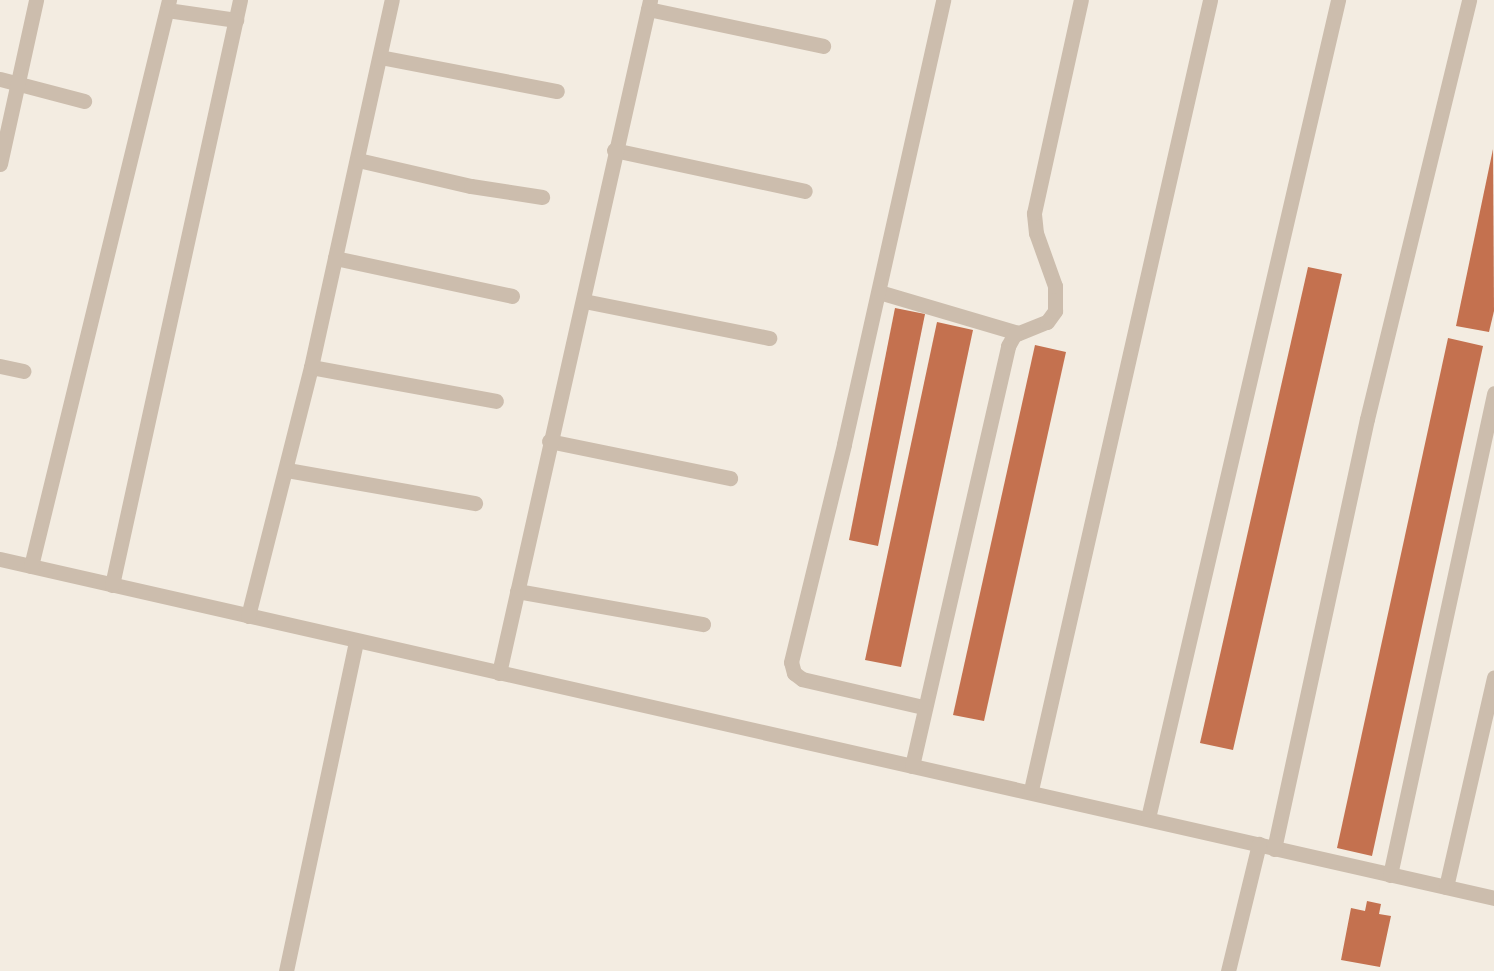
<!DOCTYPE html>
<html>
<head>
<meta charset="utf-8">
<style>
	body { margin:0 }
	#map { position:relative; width:1494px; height:971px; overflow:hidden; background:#f3ece1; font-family:Mulish,sans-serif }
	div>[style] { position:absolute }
	.building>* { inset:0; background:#c4714f }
	.minor>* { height:15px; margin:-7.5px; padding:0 7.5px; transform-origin:7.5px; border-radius:7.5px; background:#ccbdad }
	span { translate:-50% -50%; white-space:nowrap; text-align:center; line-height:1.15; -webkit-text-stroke:4.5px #fbf6ee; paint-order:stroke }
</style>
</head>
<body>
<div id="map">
	<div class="building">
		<i style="clip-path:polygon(1493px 149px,1494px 311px,1489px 332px,1456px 326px)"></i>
		<i style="clip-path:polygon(1308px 267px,1342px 274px,1233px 750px,1200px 743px)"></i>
		<i style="clip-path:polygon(895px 308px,925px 314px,878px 546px,849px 540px)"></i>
		<i style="clip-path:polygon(937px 322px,973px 330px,901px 667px,865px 660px)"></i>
		<i style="clip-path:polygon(1448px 338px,1483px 346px,1372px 856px,1337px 848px)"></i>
		<i style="clip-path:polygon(1035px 345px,1066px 352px,984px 721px,953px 715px)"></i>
		<i style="clip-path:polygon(1367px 901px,1381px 904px,1379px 914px,1391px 916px,1380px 967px,1341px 960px,1351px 908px,1365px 911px)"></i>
	</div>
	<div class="minor">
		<i style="left:648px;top:9px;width:179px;rotate:11.9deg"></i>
		<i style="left:167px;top:10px;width:70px;rotate:8.2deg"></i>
		<i style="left:380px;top:57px;width:180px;rotate:10.9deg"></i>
		<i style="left:0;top:79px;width:87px;rotate:14.7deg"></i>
		<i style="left:614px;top:150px;width:195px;rotate:12.1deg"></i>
		<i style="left:358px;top:160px;width:116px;rotate:13deg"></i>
		<i style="left:471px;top:186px;width:72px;rotate:8.8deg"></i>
		<i style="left:0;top:164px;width:168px;rotate:-77.6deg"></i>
		<i style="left:335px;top:258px;width:181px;rotate:12.1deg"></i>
		<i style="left:879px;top:292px;width:145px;rotate:16.4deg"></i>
		<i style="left:584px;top:301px;width:189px;rotate:11.3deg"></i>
		<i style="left:0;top:366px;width:24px;rotate:12deg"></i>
		<i style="left:311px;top:367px;width:188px;rotate:10.4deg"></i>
		<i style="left:549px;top:441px;width:185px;rotate:11.6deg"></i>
		<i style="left:287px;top:470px;width:191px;rotate:10deg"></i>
		<i style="left:0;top:559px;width:1532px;rotate:12.78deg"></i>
		<i style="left:31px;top:566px;width:583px;rotate:-76.3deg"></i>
		<i style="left:112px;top:585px;width:599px;rotate:-77.66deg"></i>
		<i style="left:517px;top:591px;width:189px;rotate:10.1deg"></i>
		<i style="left:248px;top:616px;width:257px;rotate:-75.8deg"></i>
		<i style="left:311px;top:367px;width:376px;rotate:-77.6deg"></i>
		<i style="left:499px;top:673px;width:690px;rotate:-77.35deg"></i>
		<i style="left:923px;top:707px;width:124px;rotate:-167deg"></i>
		<i style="left:802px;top:679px;width:10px;rotate:-143deg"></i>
		<i style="left:794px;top:673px;width:11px;rotate:-105deg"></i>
		<i style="left:791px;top:662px;width:224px;rotate:-76.3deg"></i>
		<i style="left:844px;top:444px;width:455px;rotate:-77.4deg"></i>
		<i style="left:912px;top:766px;width:431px;rotate:-77.1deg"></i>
		<i style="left:1008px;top:346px;width:13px;rotate:-61deg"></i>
		<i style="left:1014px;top:335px;width:35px;rotate:-22deg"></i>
		<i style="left:1047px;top:322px;width:14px;rotate:-54deg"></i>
		<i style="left:1055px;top:311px;width:25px;rotate:-90deg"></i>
		<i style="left:1055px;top:286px;width:56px;rotate:-109.7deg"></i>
		<i style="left:1036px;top:233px;width:20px;rotate:-96deg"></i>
		<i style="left:1034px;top:213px;width:218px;rotate:-77.6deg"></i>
		<i style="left:1031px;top:790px;width:810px;rotate:-77.23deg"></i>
		<i style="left:1148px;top:818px;width:840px;rotate:-76.92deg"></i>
		<i style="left:1274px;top:849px;width:440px;rotate:-77.8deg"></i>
		<i style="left:1367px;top:419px;width:431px;rotate:-76.3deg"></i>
		<i style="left:1390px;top:875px;width:493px;rotate:-77.8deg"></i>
		<i style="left:1446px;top:887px;width:215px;rotate:-77.1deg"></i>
		<i style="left:286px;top:971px;width:337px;rotate:-78deg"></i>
		<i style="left:1228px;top:971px;width:131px;rotate:-76.3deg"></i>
	</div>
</div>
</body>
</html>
